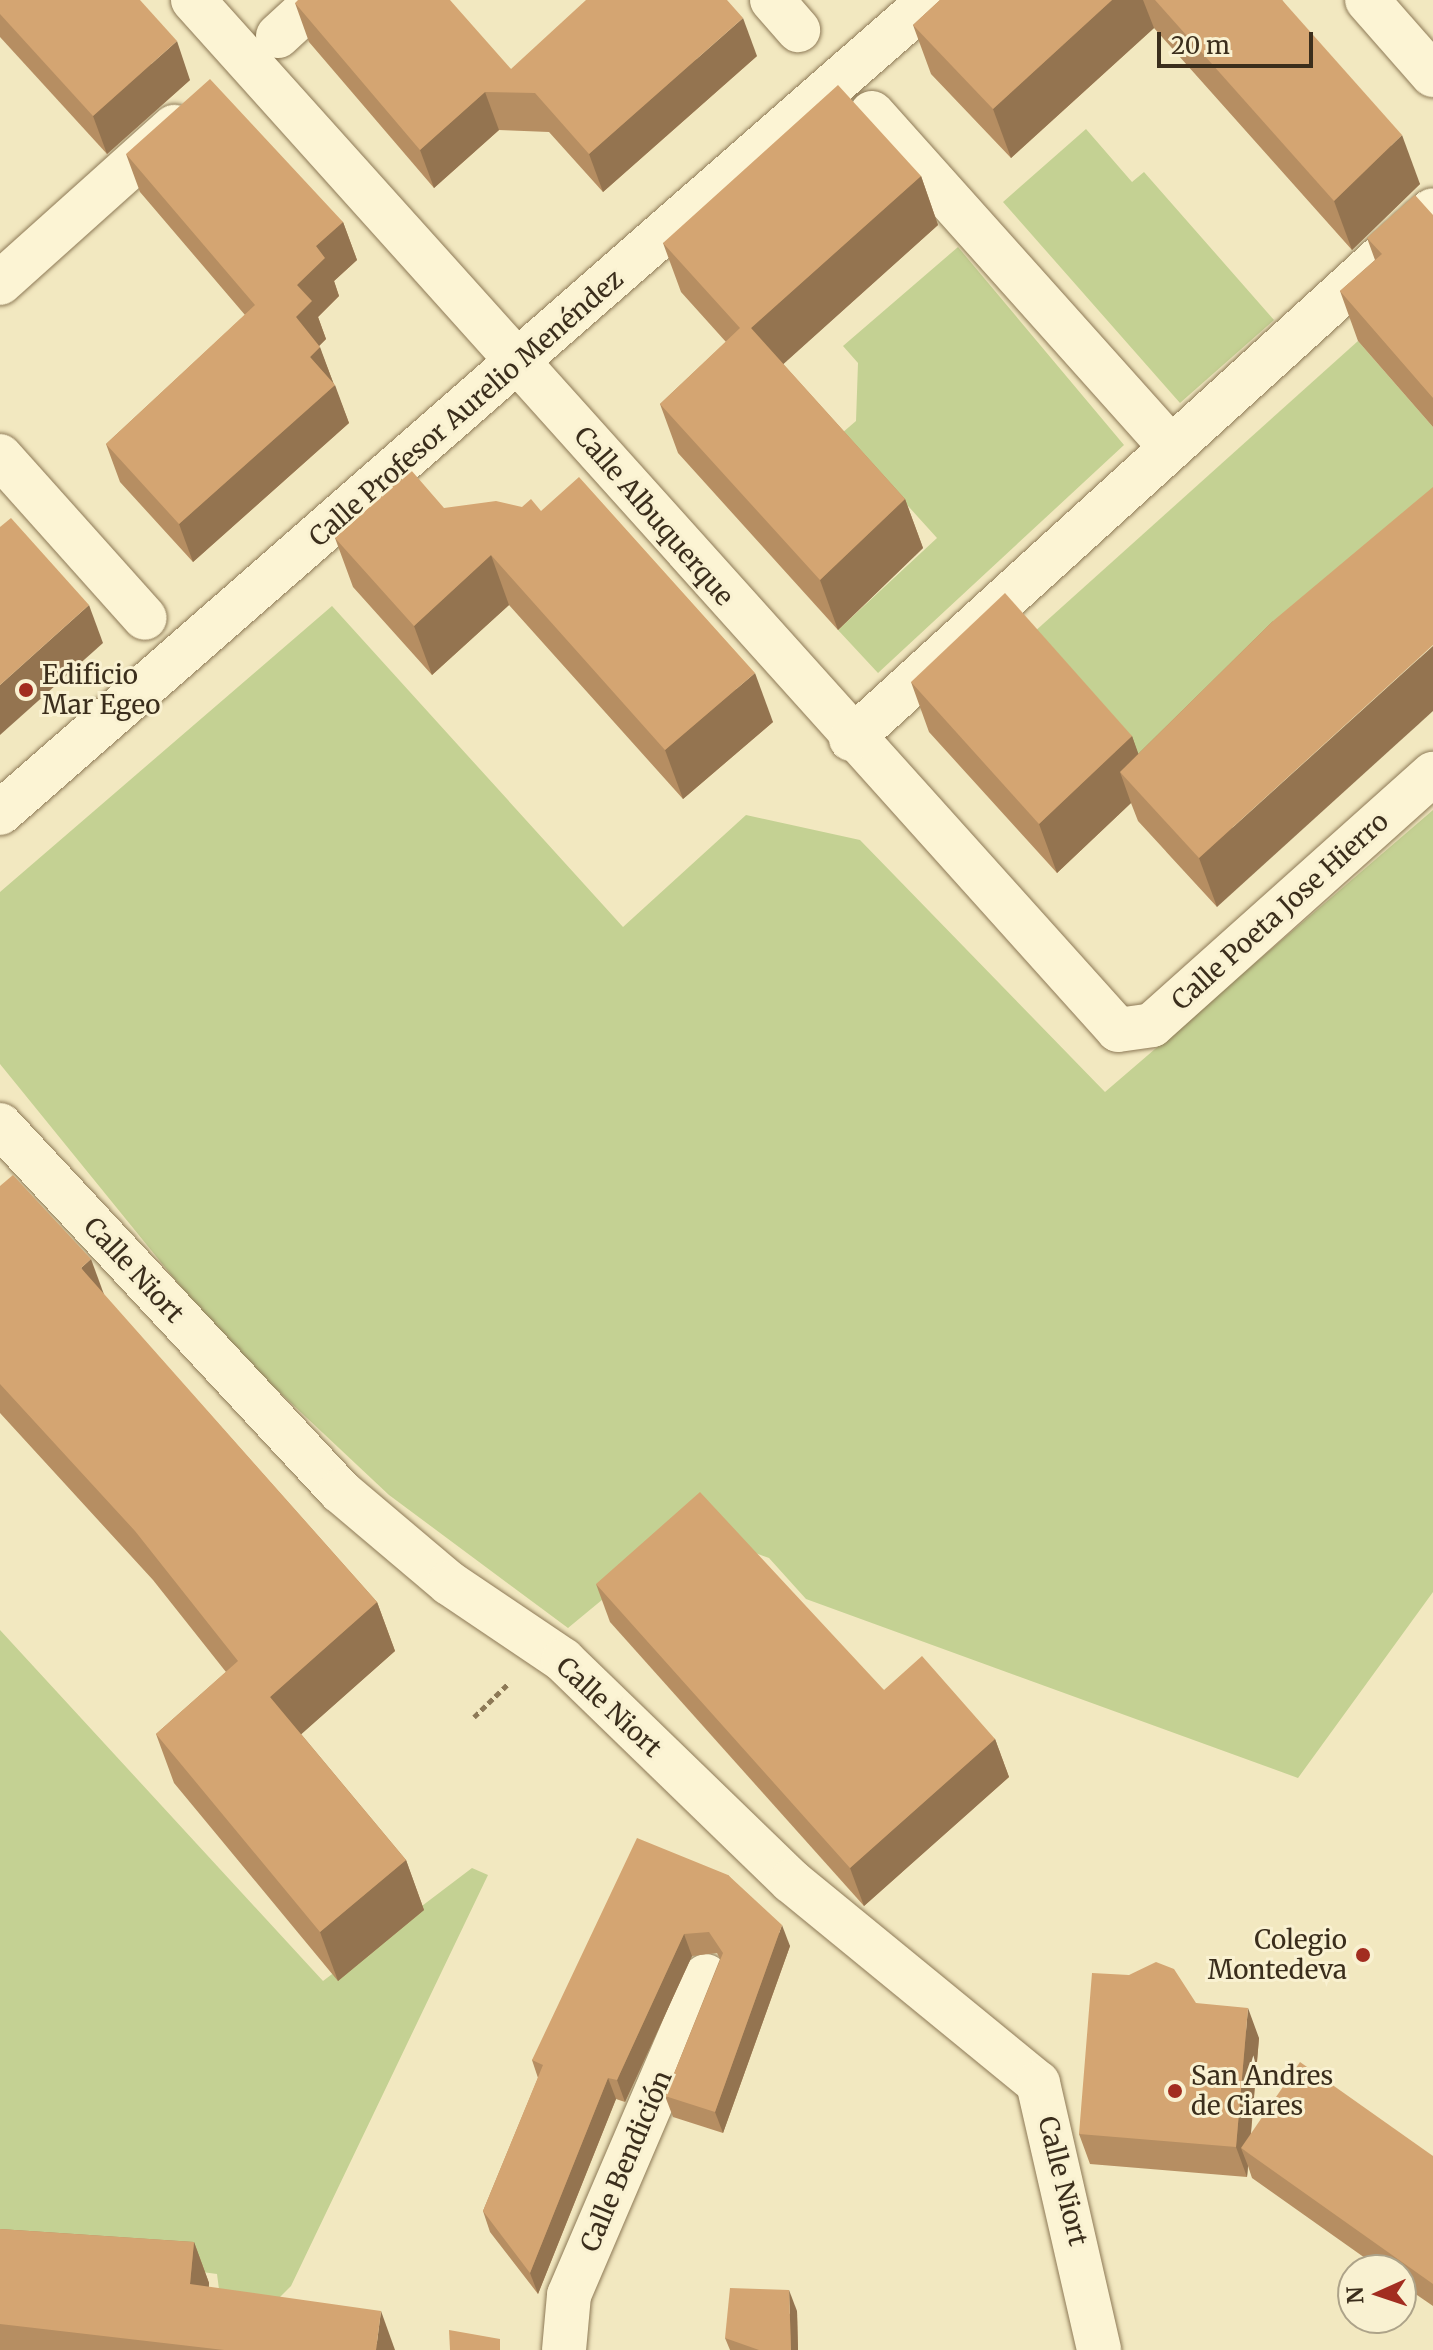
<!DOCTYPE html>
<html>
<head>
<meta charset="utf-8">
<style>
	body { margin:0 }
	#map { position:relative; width:1433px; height:2350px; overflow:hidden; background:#f2e8c0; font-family:Merriweather,serif }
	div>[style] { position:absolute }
	.green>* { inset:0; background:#c4d193 }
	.path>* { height:5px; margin-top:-2.5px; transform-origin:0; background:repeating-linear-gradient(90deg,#8d7956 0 6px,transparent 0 10px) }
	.roads { filter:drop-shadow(0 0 2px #8d7956) drop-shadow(0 0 2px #8d7956) }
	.minor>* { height:44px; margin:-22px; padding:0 22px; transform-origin:22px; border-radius:22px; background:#fcf4d4 }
	.wall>* { inset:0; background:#b68e62 }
	.shaded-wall>* { inset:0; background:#947450 }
	.building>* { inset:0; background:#d4a572 }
	.dots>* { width:22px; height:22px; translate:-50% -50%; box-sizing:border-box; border:4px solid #f9f1d1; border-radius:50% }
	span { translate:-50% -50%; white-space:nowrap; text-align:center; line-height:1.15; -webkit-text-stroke:6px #f9f1d1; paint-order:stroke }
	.street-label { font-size:26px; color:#3b2e1c }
	.poi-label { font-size:26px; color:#3b2e1c }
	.left { translate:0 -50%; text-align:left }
	.right { translate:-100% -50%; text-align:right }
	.north { position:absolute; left:1337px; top:2254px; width:80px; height:80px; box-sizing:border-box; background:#f9f1d1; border:2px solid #ada389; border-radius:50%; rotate:267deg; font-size:22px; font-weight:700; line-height:32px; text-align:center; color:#3b2e1c }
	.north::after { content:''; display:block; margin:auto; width:28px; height:36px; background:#a22d20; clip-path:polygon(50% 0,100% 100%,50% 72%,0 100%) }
	.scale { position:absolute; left:1157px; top:32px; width:156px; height:36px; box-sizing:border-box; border:4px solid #3b2e1c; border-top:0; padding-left:10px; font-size:24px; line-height:28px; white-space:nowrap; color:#3b2e1c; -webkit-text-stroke:6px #f9f1d1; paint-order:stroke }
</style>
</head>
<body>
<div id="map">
	<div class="green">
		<i style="clip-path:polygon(1086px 129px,1132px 182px,1144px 172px,1274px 320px,1180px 403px,1003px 202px)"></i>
		<i style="clip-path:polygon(958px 247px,1124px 445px,878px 673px,838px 630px,937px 538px,842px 433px,856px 421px,858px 363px,843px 346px)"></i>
		<i style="clip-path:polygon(1358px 341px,1433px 427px,1433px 553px,1161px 798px,1023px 642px)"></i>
		<i style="clip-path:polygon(332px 606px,623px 927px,746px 815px,860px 840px,1105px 1092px,1433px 810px,1433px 1592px,1298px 1778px,806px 1599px,769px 1558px,689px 1528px,568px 1628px,389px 1495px,224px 1340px,0 1064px,0 892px)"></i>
		<i style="clip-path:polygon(0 1630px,323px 1981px,472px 1868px,488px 1875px,291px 2286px,227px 2350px,217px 2274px,0 2245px)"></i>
	</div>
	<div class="path">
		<i style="left:474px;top:1717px;width:50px;rotate:-44.2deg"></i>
	</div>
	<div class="roads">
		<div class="minor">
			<i style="left:193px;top:0;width:1384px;rotate:48.07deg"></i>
			<i style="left:1118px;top:1030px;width:34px;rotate:-8deg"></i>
			<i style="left:1152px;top:1025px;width:377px;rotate:-41.8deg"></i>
			<i style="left:772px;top:0;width:40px;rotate:49deg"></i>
			<i style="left:1367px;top:0;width:100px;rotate:48.7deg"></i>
			<i style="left:278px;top:36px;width:53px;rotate:-42.7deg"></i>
			<i style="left:872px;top:113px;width:449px;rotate:48.2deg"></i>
			<i style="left:0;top:283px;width:234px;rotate:-41.9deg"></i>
			<i style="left:0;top:456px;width:217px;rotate:48.2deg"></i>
			<i style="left:851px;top:739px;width:786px;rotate:-42.27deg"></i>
			<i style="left:0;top:813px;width:1235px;rotate:-41.16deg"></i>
			<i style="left:0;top:1125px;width:500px;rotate:47.1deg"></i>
			<i style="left:340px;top:1491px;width:143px;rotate:40.2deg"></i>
			<i style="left:449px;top:1583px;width:138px;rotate:34deg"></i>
			<i style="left:563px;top:1660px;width:318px;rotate:44.1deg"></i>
			<i style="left:791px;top:1881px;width:319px;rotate:39.3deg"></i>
			<i style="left:1038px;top:2083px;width:274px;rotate:77.1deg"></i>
			<i style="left:564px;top:2350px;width:55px;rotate:-84.8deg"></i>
			<i style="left:569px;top:2295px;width:347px;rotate:-66.8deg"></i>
		</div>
	</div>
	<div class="wall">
		<i style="clip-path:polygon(0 0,190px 80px,107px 154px,0 37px)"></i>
		<i style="clip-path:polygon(940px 0,1282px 0,1420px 184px,1352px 250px,1154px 28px,1011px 158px,931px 74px,913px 25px)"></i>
		<i style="clip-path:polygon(295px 3px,511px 69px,757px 56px,603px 192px,549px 132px,499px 130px,434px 188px,309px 42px)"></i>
		<i style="clip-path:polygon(126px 154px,343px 222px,357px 260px,334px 281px,339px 296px,318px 317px,326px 339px,319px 346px,349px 423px,193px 562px,120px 482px,106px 444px,245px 315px,140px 192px)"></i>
		<i style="clip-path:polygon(921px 176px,938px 225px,783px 364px,905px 499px,923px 548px,838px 630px,678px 453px,660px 404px,726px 342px,681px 292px,663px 243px)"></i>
		<i style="clip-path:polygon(1433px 215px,1433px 427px,1358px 341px,1340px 291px,1375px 260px,1367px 238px)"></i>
		<i style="clip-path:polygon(444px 508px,541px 511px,773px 722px,683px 799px,509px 605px,432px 675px,353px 587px,335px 538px)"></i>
		<i style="clip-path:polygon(1273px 621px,1217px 907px,1138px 821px,1131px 803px,1057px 873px,929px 732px,911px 682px,1132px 736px,1138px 754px)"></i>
		<i style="clip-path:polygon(0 1186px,103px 1294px,377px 1602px,395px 1651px,301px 1734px,406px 1860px,424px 1910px,338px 1981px,174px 1783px,156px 1734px,226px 1672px,153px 1580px,0 1413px)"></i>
		<i style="clip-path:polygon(596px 1584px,884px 1690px,995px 1739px,1009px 1777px,864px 1906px,610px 1622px)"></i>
		<i style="clip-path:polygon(728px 1875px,790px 1946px,723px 2133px,673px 2117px,665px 2096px,720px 1959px,717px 1953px,692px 1956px,625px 2102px,616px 2099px,538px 2294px,490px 2232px,483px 2211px,538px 2078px,532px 2060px)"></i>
		<i style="clip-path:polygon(1196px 2003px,1259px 2038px,1251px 2134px,1433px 2156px,1433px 2306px,1401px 2284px,1401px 2270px,1382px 2270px,1252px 2178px,1248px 2166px,1247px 2177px,1090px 2164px,1079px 2134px)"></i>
		<i style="clip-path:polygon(0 2229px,194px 2242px,209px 2283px,209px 2287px,395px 2350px,0 2350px)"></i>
		<i style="clip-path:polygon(797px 2311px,798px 2350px,730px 2350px,725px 2338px)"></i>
	</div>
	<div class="shaded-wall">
		<i style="clip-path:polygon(1112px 0,1143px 0,1154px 28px,1011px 158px,993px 109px)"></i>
		<i style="clip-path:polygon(743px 18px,757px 56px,603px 192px,589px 154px)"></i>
		<i style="clip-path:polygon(177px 41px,190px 80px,107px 154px,93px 116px)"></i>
		<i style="clip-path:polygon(485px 92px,499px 130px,434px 188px,420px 150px)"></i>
		<i style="clip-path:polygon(1402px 135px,1420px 184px,1352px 250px,1334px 201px)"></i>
		<i style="clip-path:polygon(921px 176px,938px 225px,769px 377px,751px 328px)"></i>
		<i style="clip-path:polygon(343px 222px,357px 260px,334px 281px,339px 296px,318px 317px,326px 339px,310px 355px,296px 317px,297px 285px,316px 246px)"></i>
		<i style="clip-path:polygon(320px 347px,334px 385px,310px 357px)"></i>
		<i style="clip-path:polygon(335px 385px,349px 423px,193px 562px,179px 524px)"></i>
		<i style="clip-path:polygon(905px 499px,923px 548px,838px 630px,820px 580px)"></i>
		<i style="clip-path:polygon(491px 555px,509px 605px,432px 675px,414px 626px)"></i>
		<i style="clip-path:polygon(89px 605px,103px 643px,0 735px,0 685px)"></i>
		<i style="clip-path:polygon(1433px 646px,1433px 711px,1217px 907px,1199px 858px)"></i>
		<i style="clip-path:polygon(755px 673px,773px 722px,683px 799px,665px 750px)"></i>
		<i style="clip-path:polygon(1132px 736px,1150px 786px,1120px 772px,1131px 803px,1057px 873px,1039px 824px)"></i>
		<i style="clip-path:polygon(91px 1259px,109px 1308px,81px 1268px)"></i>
		<i style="clip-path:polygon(377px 1602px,395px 1651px,288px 1746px,270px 1697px)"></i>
		<i style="clip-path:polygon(995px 1739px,1009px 1777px,864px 1906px,850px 1868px)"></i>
		<i style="clip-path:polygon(406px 1860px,424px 1910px,338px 1981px,320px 1932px)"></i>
		<i style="clip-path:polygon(782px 1925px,790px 1946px,723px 2133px,715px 2112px)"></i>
		<i style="clip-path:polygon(684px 1934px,692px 1956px,625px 2102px,617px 2080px)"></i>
		<i style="clip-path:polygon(1248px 2008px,1259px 2038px,1249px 2153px,1241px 2148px,1248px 2166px,1247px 2177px,1236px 2147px)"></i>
		<i style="clip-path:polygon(608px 2078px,616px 2099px,538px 2294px,530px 2273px)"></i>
		<i style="clip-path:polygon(194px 2242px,209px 2283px,205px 2326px,190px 2284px)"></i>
		<i style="clip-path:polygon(789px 2290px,797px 2311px,798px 2350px,791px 2350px)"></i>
		<i style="clip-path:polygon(381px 2311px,395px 2350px,376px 2350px)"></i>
	</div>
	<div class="building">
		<i style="clip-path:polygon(0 0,140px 0,177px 41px,93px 116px,0 14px)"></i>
		<i style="clip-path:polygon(298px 0,450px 0,511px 69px,586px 0,727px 0,743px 18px,589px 154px,535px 93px,485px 92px,420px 150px,295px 3px)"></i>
		<i style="clip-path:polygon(940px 0,1112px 0,993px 109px,913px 25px)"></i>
		<i style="clip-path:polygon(1155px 0,1282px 0,1402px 135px,1334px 201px)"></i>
		<i style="clip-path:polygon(210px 79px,343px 222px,316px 246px,325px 258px,297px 285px,312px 301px,296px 317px,320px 347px,310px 357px,335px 385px,179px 524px,106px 444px,255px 305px,126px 154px)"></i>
		<i style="clip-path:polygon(838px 85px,921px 176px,751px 328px,905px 499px,820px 580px,660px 404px,740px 328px,663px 243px)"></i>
		<i style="clip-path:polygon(1415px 195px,1433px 215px,1433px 398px,1340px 291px,1382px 254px,1367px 238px)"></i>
		<i style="clip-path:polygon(411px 470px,444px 508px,496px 501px,522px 507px,531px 499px,541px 511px,579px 477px,755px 673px,665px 750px,491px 555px,414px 626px,335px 538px)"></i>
		<i style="clip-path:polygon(1433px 487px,1433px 645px,1199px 858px,1120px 772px,1273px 621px)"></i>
		<i style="clip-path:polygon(11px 518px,89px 605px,0 685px,0 527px)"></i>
		<i style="clip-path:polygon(1005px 593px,1132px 736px,1039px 824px,911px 682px)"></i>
		<i style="clip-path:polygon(13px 1175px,91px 1259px,81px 1268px,377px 1602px,270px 1697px,406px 1860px,320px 1932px,156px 1734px,238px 1661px,135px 1531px,0 1384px,0 1186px)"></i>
		<i style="clip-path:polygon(700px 1492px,884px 1690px,922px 1656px,995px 1739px,850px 1868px,596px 1584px)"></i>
		<i style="clip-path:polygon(637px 1838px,728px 1875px,782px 1925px,715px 2112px,665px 2096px,723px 1953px,709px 1932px,684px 1934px,617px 2080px,608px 2078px,530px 2273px,483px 2211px,543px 2065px,532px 2060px)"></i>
		<i style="clip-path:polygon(1156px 1962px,1174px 1969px,1196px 2003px,1248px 2008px,1236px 2147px,1079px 2134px,1092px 1973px,1129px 1975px)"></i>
		<i style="clip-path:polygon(1300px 2062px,1433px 2156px,1433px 2284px,1241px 2148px)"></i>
		<i style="clip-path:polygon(0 2229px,194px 2242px,190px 2284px,381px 2311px,376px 2350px,224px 2350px,0 2324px)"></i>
		<i style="clip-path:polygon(730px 2288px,789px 2290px,791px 2350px,759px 2350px,725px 2338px)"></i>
		<i style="clip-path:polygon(449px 2330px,500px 2339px,500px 2350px,450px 2350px)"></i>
	</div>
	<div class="dots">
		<i style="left:26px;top:690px;background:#a22d20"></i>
		<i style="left:1363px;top:1955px;background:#a22d20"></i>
		<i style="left:1175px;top:2091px;background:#a22d20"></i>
	</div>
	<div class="street-label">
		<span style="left:466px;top:408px;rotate:-41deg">Calle Profesor Aurelio Menéndez</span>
		<span style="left:654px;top:516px;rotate:49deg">Calle Albuquerque</span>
		<span style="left:1280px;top:911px;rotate:-42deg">Calle Poeta Jose Hierro</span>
		<span style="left:134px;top:1270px;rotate:47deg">Calle Niort</span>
		<span style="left:609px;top:1707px;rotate:43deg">Calle Niort</span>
		<span style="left:626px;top:2161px;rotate:-67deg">Calle Bendición</span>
		<span style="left:1063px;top:2181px;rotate:76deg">Calle Niort</span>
	</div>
	<div class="poi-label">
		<span class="left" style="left:42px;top:690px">Edificio<br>Mar Egeo</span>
		<span class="right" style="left:1347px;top:1955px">Colegio<br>Montedeva</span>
		<span class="left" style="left:1191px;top:2091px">San Andres<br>de Ciares</span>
	</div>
	<div class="north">N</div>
	<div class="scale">20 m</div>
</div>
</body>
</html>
